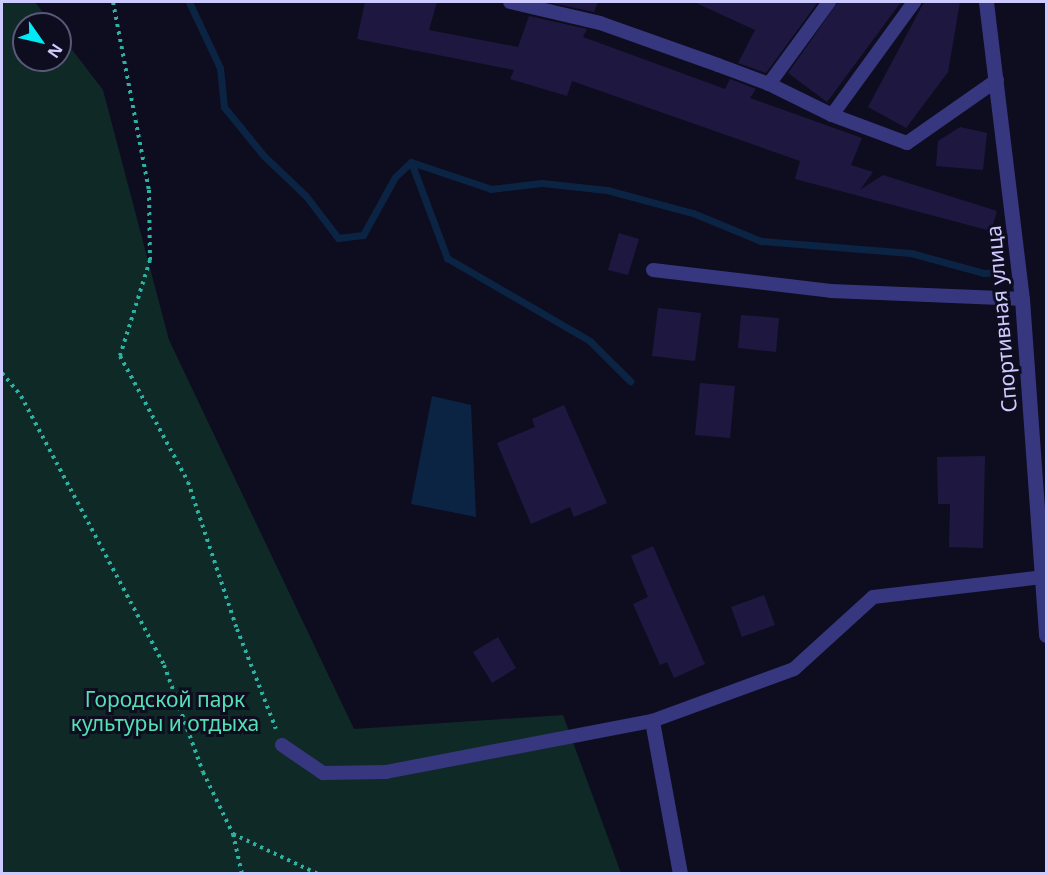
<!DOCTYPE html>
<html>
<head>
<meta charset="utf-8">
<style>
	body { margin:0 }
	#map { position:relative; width:1048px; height:875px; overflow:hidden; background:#0e0c1f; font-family:"Noto Sans",sans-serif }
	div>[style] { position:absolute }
	.green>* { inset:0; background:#0f2927 }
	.water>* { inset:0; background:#0b2444 }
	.stream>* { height:7px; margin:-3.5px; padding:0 3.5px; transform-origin:3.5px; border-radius:3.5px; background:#0b2444 }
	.building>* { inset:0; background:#1e1840 }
	.path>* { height:4px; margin-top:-2px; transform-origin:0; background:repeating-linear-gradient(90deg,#2bb2a2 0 3px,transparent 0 7.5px) }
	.lane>* { height:14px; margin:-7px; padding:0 7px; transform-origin:7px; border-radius:7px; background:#36377f }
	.street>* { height:15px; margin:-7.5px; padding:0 7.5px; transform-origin:7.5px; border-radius:7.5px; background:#36377f }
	span { translate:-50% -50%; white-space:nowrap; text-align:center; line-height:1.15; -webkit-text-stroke:6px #0e0c1f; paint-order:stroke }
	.street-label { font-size:21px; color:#cdcaff }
	.park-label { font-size:21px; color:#54e0b5 }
	.frame { position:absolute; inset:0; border:3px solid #cdcaff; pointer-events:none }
	.north { position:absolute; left:12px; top:12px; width:60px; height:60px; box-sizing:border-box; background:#0e0c1f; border:2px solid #5a5879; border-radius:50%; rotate:124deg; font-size:16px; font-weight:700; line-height:24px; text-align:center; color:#cdcaff }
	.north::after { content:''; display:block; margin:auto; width:21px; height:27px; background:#00eaf5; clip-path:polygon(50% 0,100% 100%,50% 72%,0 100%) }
</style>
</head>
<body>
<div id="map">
	<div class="green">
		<i style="clip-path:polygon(2px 2px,35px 2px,52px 24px,24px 24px,24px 60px,60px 60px,60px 34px,103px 90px,169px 340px,354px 729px,563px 715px,621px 873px,2px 874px)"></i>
	</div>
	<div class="water">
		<i style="clip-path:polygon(432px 396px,471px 405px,476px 517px,411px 504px)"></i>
	</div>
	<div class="stream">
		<i style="left:189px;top:2px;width:73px;rotate:64.8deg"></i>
		<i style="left:220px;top:68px;width:39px;rotate:84deg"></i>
		<i style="left:224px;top:107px;width:63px;rotate:50.8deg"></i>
		<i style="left:264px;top:156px;width:58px;rotate:43.6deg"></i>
		<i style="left:306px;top:196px;width:53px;rotate:52.7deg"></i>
		<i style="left:338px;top:238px;width:25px;rotate:-7deg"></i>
		<i style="left:363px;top:235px;width:66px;rotate:-61.1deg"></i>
		<i style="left:395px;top:177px;width:22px;rotate:-43deg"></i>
		<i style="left:411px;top:162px;width:84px;rotate:18.6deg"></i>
		<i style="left:491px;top:189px;width:51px;rotate:-6.7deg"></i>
		<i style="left:542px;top:183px;width:65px;rotate:6.1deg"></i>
		<i style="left:607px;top:190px;width:89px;rotate:15deg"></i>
		<i style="left:693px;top:213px;width:74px;rotate:22.4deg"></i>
		<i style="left:761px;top:241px;width:150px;rotate:4.6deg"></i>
		<i style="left:911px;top:253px;width:76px;rotate:15.3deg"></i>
		<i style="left:984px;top:273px;width:15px;rotate:-4deg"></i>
		<i style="left:411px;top:162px;width:103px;rotate:69.4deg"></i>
		<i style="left:447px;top:258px;width:165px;rotate:30.1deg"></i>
		<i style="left:590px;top:341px;width:57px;rotate:45deg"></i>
	</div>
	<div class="building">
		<i style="clip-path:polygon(365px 2px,437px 2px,429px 30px,518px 47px,529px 16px,587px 29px,583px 37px,725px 89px,730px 79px,756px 89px,750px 98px,862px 138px,851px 165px,873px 172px,860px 190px,883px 175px,997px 211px,991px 231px,795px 179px,800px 161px,572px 81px,567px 96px,510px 79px,514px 70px,357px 39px)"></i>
		<i style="clip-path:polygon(547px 2px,598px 2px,594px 12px)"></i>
		<i style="clip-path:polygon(694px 2px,818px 2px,766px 73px,738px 63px,755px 30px)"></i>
		<i style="clip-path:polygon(838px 2px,901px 2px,827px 102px,788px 73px)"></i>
		<i style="clip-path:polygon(924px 2px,960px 2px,948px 72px,906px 128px,868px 107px)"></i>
		<i style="clip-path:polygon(960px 127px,987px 133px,983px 170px,936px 166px,938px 141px)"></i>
		<i style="clip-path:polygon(619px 233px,639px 239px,628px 275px,608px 270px)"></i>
		<i style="clip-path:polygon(658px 308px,701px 313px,695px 361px,652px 356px)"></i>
		<i style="clip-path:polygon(741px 315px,779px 318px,776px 352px,738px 348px)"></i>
		<i style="clip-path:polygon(700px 383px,735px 386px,730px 438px,695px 435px)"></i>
		<i style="clip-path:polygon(564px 405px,607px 503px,574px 517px,570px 507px,531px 524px,497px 443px,535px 427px,532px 419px)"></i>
		<i style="clip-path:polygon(985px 456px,983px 548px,949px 547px,950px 504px,938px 504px,937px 457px)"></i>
		<i style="clip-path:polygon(653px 546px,705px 664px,674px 678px,667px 662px,660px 665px,633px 604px,648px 597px,631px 556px)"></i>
		<i style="clip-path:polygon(764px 595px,775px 625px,742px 637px,731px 607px)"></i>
		<i style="clip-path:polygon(498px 637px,516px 668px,492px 683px,473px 652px)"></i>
	</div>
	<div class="path">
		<i style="left:113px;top:2px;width:191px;rotate:79.2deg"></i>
		<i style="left:149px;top:190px;width:70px;rotate:89.2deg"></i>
		<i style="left:150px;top:260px;width:101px;rotate:107.4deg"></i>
		<i style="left:120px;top:356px;width:143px;rotate:61.6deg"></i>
		<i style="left:188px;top:482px;width:155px;rotate:71.6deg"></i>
		<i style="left:237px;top:629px;width:107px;rotate:68.7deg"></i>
		<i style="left:2px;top:373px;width:30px;rotate:50deg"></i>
		<i style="left:21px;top:396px;width:305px;rotate:62deg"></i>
		<i style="left:164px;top:665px;width:114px;rotate:70deg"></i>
		<i style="left:203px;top:772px;width:69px;rotate:64.2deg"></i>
		<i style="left:233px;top:834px;width:94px;rotate:25.2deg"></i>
		<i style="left:233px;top:834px;width:41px;rotate:77.3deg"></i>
	</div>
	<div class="lane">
		<i style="left:510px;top:2px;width:92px;rotate:13.1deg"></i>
		<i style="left:600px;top:23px;width:125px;rotate:19.6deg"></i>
		<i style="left:718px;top:65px;width:54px;rotate:20.4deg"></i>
		<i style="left:769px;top:84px;width:70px;rotate:26.2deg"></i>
		<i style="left:832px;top:115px;width:80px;rotate:20.5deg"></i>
		<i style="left:907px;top:143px;width:110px;rotate:-35deg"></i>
		<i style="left:769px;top:84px;width:102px;rotate:-53.8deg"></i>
		<i style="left:832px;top:115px;width:140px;rotate:-54deg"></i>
		<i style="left:653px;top:270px;width:179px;rotate:6.7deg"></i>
		<i style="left:831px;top:291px;width:191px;rotate:2.4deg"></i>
		<i style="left:282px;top:745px;width:50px;rotate:34.3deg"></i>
		<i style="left:323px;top:773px;width:63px;rotate:-0.9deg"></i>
		<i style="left:386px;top:772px;width:271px;rotate:-10.9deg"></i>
		<i style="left:652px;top:721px;width:151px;rotate:-20.1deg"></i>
		<i style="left:794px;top:669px;width:107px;rotate:-42.3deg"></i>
		<i style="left:873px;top:597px;width:170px;rotate:-6.7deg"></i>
	</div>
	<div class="street">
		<i style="left:986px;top:2px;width:299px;rotate:83.1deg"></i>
		<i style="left:1022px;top:299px;width:337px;rotate:85.9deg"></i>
		<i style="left:652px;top:721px;width:156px;rotate:79.6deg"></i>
	</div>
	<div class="street-label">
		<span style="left:1001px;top:319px;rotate:-95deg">Спортивная улица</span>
	</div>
	<div class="park-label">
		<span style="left:165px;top:711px">Городской парк<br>культуры и отдыха</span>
	</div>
	<div class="frame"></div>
	<div class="north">N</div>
</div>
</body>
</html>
